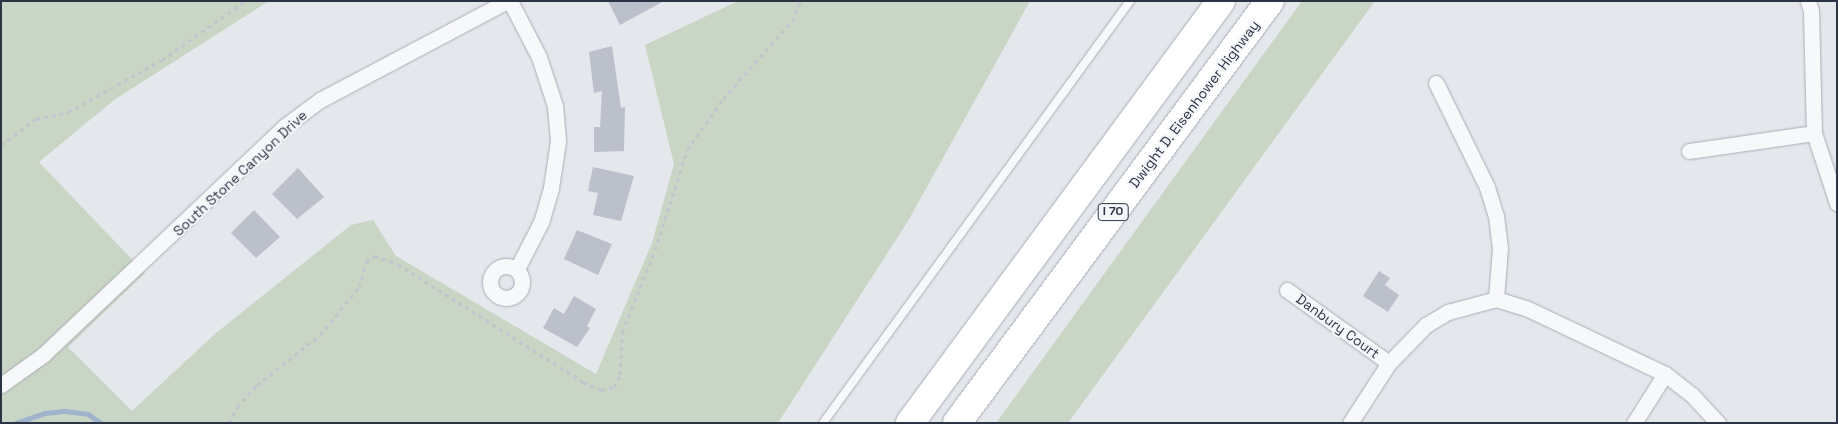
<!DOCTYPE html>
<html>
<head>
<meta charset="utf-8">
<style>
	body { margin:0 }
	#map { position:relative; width:1838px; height:424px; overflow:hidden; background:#e4e7ec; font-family:"Space Grotesk",sans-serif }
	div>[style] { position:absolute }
	.green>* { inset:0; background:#c9d6c5 }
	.stream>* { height:4.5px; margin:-2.25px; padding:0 2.25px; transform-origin:2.25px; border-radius:2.25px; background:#9fb4cc }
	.building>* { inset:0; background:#bbc0ca }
	.path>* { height:2.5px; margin-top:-1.25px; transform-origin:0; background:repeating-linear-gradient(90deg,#c2c5cb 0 4px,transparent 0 8px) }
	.roads { filter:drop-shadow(0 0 1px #a9aeb7) drop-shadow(0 0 1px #a9aeb7) }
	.service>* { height:8px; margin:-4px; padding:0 4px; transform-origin:4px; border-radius:4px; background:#f7f8fa }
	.minor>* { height:15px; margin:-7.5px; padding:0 7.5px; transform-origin:7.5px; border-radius:7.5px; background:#f7f8fa }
	.minor>.ring { margin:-7.5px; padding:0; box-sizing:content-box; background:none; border:15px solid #f7f8fa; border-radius:50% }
	.motorway>* { height:28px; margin:-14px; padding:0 14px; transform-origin:14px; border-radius:14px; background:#fff }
	span { translate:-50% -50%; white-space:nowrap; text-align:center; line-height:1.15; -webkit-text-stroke:4px #f4f6f9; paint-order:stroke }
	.shield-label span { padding:1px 4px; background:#f4f6f9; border:1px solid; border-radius:4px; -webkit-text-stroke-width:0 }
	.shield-label { font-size:12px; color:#2b3445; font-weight:700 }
	.street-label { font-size:14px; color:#2b3445 }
	.frame { position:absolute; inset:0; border:2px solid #2b3445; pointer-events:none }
</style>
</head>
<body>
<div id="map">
	<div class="green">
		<i style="clip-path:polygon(1px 1px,269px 1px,114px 100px,39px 162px,145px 273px,68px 347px,132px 411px,216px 333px,351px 225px,373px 220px,396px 256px,596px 374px,652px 243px,674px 164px,645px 45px,738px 1px,1030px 1px,908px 221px,778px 423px,1px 423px)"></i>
		<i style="clip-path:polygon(1302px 1px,1375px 1px,1068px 423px,996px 423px)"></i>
	</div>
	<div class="stream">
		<i style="left:16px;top:423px;width:31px;rotate:-19deg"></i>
		<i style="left:45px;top:413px;width:20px;rotate:-6deg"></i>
		<i style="left:65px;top:411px;width:23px;rotate:7deg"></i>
		<i style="left:88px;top:414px;width:16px;rotate:35deg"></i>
	</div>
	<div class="building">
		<i style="clip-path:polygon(608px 1px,664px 1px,620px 25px)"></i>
		<i style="clip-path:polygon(612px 46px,621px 108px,625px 107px,624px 151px,594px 152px,594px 127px,600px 127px,602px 91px,594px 93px,589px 52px)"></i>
		<i style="clip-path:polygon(593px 167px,634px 176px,621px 221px,593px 215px,598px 193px,588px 191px)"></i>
		<i style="clip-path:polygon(298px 168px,324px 197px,297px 219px,272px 194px)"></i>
		<i style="clip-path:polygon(254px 210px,280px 237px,256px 258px,231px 233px)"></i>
		<i style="clip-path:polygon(577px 230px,612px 244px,598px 275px,564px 259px)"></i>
		<i style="clip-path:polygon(1379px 271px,1390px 278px,1385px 285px,1399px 295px,1388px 312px,1363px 296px)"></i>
		<i style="clip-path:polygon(574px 296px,596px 309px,587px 326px,590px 328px,577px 347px,543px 328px,554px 308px,564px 314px)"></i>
	</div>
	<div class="path">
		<i style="left:1px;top:145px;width:44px;rotate:-36.6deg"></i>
		<i style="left:36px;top:119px;width:33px;rotate:-12deg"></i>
		<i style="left:68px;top:112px;width:107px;rotate:-29deg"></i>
		<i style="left:162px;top:60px;width:102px;rotate:-35.4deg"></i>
		<i style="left:229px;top:423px;width:18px;rotate:-63deg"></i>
		<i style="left:237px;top:407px;width:30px;rotate:-48deg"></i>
		<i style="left:257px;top:385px;width:80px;rotate:-38.4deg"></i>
		<i style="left:320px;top:335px;width:62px;rotate:-50.9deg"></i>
		<i style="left:359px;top:287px;width:26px;rotate:-74deg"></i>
		<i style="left:366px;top:262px;width:10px;rotate:-37deg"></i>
		<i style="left:374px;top:256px;width:25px;rotate:18deg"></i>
		<i style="left:398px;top:264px;width:219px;rotate:32.5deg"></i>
		<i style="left:583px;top:382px;width:20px;rotate:24deg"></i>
		<i style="left:601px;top:390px;width:13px;rotate:-13deg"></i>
		<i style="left:614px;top:387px;width:13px;rotate:-63deg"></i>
		<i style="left:620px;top:375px;width:43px;rotate:-87.3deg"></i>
		<i style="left:622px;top:332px;width:88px;rotate:-68.1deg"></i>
		<i style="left:655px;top:250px;width:105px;rotate:-72.3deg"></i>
		<i style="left:687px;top:150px;width:62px;rotate:-54.8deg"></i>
		<i style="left:723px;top:99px;width:104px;rotate:-48.5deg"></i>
		<i style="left:792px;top:21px;width:22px;rotate:-66deg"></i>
	</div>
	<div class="roads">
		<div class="service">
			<i style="left:823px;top:423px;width:522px;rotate:-53.96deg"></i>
		</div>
		<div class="minor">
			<i style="left:510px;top:1px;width:63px;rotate:62.6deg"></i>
			<i style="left:539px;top:57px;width:52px;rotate:71.9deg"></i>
			<i style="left:555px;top:106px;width:35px;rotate:85deg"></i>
			<i style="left:558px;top:141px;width:48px;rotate:98.5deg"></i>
			<i style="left:551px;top:188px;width:35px;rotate:106deg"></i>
			<i style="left:541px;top:222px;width:53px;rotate:117.1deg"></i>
			<i style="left:1808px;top:1px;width:10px;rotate:73deg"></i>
			<i style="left:1811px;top:11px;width:122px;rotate:88.6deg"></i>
			<i style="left:1814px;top:133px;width:74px;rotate:71.8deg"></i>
			<i style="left:1436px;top:83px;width:116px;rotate:63.9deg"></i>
			<i style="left:1487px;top:187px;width:30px;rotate:73deg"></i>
			<i style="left:1496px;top:216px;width:32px;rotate:83deg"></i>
			<i style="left:1500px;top:248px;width:51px;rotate:94.5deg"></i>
			<i style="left:1689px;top:151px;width:126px;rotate:-8.2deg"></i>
			<i class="ring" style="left:490px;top:266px;width:17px;height:17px"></i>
			<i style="left:1287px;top:290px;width:125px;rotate:35.6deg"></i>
			<i style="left:1px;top:385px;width:52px;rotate:-35.5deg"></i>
			<i style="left:43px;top:355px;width:333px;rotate:-43.4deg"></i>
			<i style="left:285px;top:126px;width:44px;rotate:-36.6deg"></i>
			<i style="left:320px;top:100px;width:212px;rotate:-27.9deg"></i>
			<i style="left:1350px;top:423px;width:72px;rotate:-57deg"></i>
			<i style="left:1389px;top:363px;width:53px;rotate:-45.8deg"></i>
			<i style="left:1426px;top:325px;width:26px;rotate:-31deg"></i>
			<i style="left:1448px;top:312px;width:50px;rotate:-15.2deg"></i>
			<i style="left:1496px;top:299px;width:31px;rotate:17deg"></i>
			<i style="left:1526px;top:308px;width:154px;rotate:25.4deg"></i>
			<i style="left:1665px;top:374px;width:34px;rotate:38deg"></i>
			<i style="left:1692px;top:395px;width:38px;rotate:47deg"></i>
			<i style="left:1634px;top:423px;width:58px;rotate:-57.7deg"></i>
		</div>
		<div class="motorway">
			<i style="left:910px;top:423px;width:524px;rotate:-53.61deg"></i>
			<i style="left:957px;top:423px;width:525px;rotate:-53.44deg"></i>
		</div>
	</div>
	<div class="shield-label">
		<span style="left:1113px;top:212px">I 70</span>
	</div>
	<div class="street-label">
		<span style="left:1194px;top:104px;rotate:-53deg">Dwight D. Eisenhower Highway</span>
		<span style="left:240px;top:173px;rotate:-43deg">South Stone Canyon Drive</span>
		<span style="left:1338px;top:326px;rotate:36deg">Danbury Court</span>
	</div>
	<div class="frame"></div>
</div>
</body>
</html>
